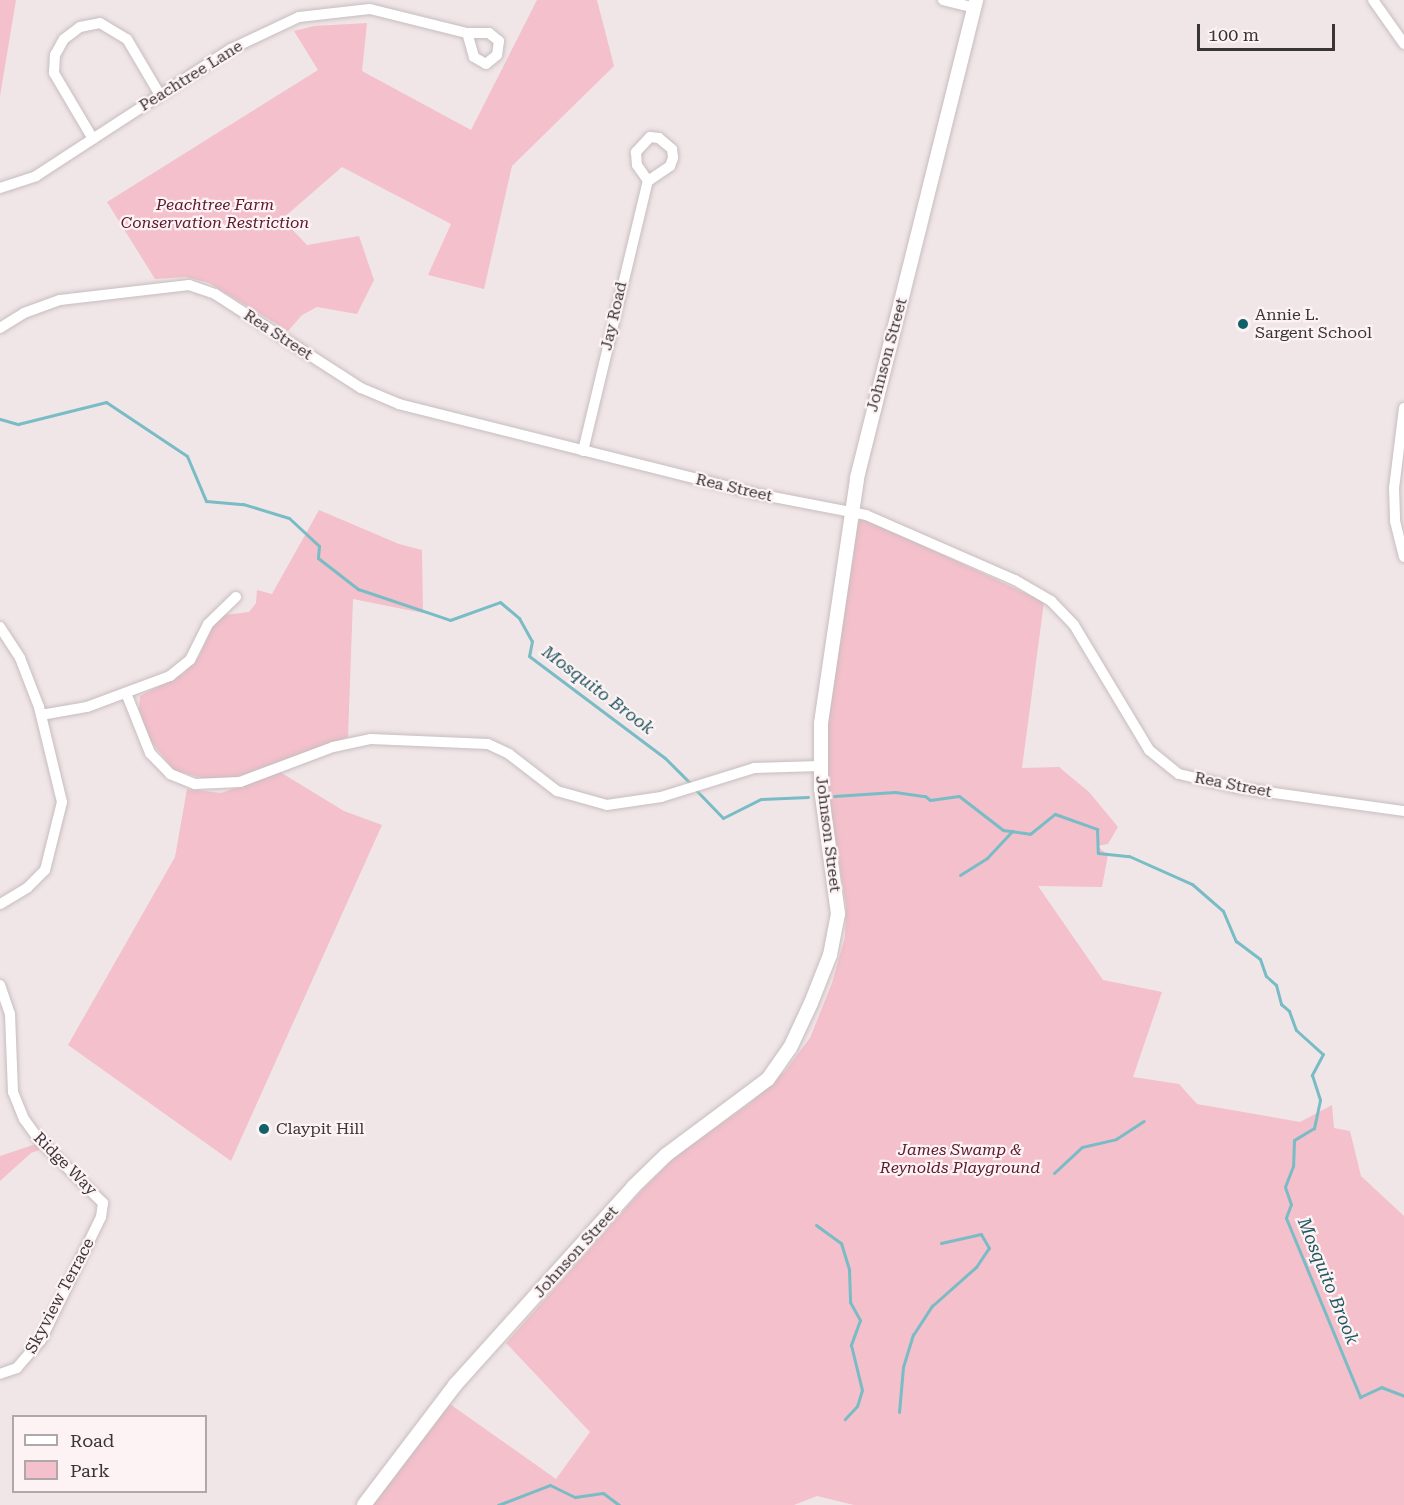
<!DOCTYPE html>
<html>
<head>
<meta charset="utf-8">
<style>
	body { margin:0 }
	#map { position:relative; width:1404px; height:1505px; overflow:hidden; background:#f0e6e8; font-family:"Roboto Serif",serif }
	div>[style] { position:absolute }
	.green>* { inset:0; background:#f3c0cb }
	.stream>* { height:3px; margin:-1.5px; padding:0 1.5px; transform-origin:1.5px; border-radius:1.5px; background:#79bcc5 }
	.roads { filter:drop-shadow(0 0 2px #c7bdbf) drop-shadow(0 0 2px #c7bdbf) }
	.minor>* { height:10px; margin:-5px; padding:0 5px; transform-origin:5px; border-radius:5px; background:#fff }
	.tertiary>* { height:14px; margin:-7px; padding:0 7px; transform-origin:7px; border-radius:7px; background:#fff }
	.dots>* { width:16px; height:16px; translate:-50% -50%; box-sizing:border-box; border:3px solid #fdf3f5; border-radius:50% }
	span { translate:-50% -50%; white-space:nowrap; text-align:center; line-height:1.15; -webkit-text-stroke:4.5px #fdf3f5; paint-order:stroke }
	.street-label { font-size:16px; color:#393536 }
	.park-label { font-size:16px; color:#5b182e; font-style:italic }
	.poi-label { font-size:16px; color:#393536 }
	.left { translate:0 -50%; text-align:left }
	.water-label { font-size:18px; color:#20585f; font-style:italic }
	.legend { position:absolute; left:12px; top:1415px; width:195px; height:78px; box-sizing:border-box; background:#fdf3f5; border:2px solid #afa7a9; margin:0; padding:8px 10px; list-style:none; font-size:18px; color:#393536 }
	.legend li { display:flex; align-items:center; gap:12px; height:30px }
	.legend b { width:30px; border:2px solid #afa7a9 }
	.scale { position:absolute; left:1197px; top:24px; width:138px; height:27px; box-sizing:border-box; border:3px solid #393536; border-top:0; padding-left:8px; font-size:18px; line-height:21px; white-space:nowrap; color:#393536; -webkit-text-stroke:4px #fdf3f5; paint-order:stroke }
</style>
</head>
<body>
<div id="map">
	<div class="green">
		<i style="clip-path:polygon(0 0,16px 0,0 96px)"></i>
		<i style="clip-path:polygon(537px 0,597px 0,614px 66px,512px 166px,484px 289px,428px 275px,451px 224px,342px 167px,282px 219px,307px 245px,359px 236px,374px 280px,357px 314px,317px 307px,302px 315px,288px 331px,209px 283px,185px 277px,155px 279px,107px 202px,318px 70px,294px 31px,314px 26px,367px 23px,362px 71px,471px 130px)"></i>
		<i style="clip-path:polygon(319px 510px,399px 544px,422px 550px,423px 613px,353px 599px,348px 737px,237px 777px,205px 779px,174px 770px,149px 739px,139px 709px,140px 696px,183px 674px,199px 657px,214px 623px,224px 615px,249px 612px,256px 603px,257px 590px,272px 594px)"></i>
		<i style="clip-path:polygon(864px 518px,1044px 602px,1022px 768px,1059px 767px,1089px 792px,1118px 827px,1108px 844px,1097px 846px,1108px 855px,1102px 887px,1038px 886px,1103px 980px,1162px 992px,1133px 1077px,1179px 1084px,1197px 1104px,1300px 1122px,1332px 1105px,1334px 1128px,1350px 1131px,1361px 1176px,1404px 1216px,1404px 1505px,854px 1505px,817px 1496px,794px 1505px,367px 1505px,447px 1402px,556px 1479px,590px 1432px,506px 1343px,642px 1190px,677px 1155px,750px 1103px,785px 1071px,810px 1038px,832px 983px,845px 937px,846px 906px,825px 777px,827px 723px,856px 523px)"></i>
		<i style="clip-path:polygon(280px 772px,344px 811px,382px 825px,231px 1161px,68px 1045px,175px 857px,187px 789px,221px 793px)"></i>
		<i style="clip-path:polygon(36px 1144px,42px 1149px,31px 1153px,0 1181px,0 1156px)"></i>
	</div>
	<div class="stream">
		<i style="left:0;top:419px;width:19px;rotate:16deg"></i>
		<i style="left:18px;top:424px;width:91px;rotate:-14deg"></i>
		<i style="left:106px;top:402px;width:97px;rotate:33.7deg"></i>
		<i style="left:187px;top:456px;width:49px;rotate:67.1deg"></i>
		<i style="left:206px;top:501px;width:37px;rotate:5deg"></i>
		<i style="left:243px;top:504px;width:48px;rotate:16.9deg"></i>
		<i style="left:289px;top:518px;width:41px;rotate:43deg"></i>
		<i style="left:319px;top:546px;width:12px;rotate:95deg"></i>
		<i style="left:318px;top:558px;width:51px;rotate:37.8deg"></i>
		<i style="left:358px;top:589px;width:97px;rotate:18.6deg"></i>
		<i style="left:450px;top:620px;width:53px;rotate:-19.8deg"></i>
		<i style="left:500px;top:602px;width:25px;rotate:40deg"></i>
		<i style="left:519px;top:618px;width:26px;rotate:61deg"></i>
		<i style="left:532px;top:641px;width:15px;rotate:101deg"></i>
		<i style="left:529px;top:656px;width:170px;rotate:36.9deg"></i>
		<i style="left:665px;top:758px;width:37px;rotate:45deg"></i>
		<i style="left:695px;top:789px;width:40px;rotate:46deg"></i>
		<i style="left:723px;top:818px;width:42px;rotate:-26.6deg"></i>
		<i style="left:761px;top:799px;width:47px;rotate:-2.4deg"></i>
		<i style="left:834px;top:796px;width:61px;rotate:-3.8deg"></i>
		<i style="left:895px;top:792px;width:30px;rotate:8deg"></i>
		<i style="left:925px;top:796px;width:6px;rotate:39deg"></i>
		<i style="left:930px;top:800px;width:29px;rotate:-8deg"></i>
		<i style="left:959px;top:796px;width:56px;rotate:37.7deg"></i>
		<i style="left:1003px;top:830px;width:27px;rotate:8deg"></i>
		<i style="left:1030px;top:834px;width:32px;rotate:-39deg"></i>
		<i style="left:1055px;top:814px;width:45px;rotate:19.7deg"></i>
		<i style="left:1097px;top:829px;width:24px;rotate:88deg"></i>
		<i style="left:1098px;top:853px;width:31px;rotate:6deg"></i>
		<i style="left:1129px;top:856px;width:69px;rotate:24deg"></i>
		<i style="left:1192px;top:884px;width:41px;rotate:41.1deg"></i>
		<i style="left:1223px;top:911px;width:33px;rotate:67deg"></i>
		<i style="left:1236px;top:941px;width:30px;rotate:37deg"></i>
		<i style="left:1260px;top:959px;width:18px;rotate:71deg"></i>
		<i style="left:1266px;top:976px;width:13px;rotate:42deg"></i>
		<i style="left:1276px;top:985px;width:20px;rotate:75deg"></i>
		<i style="left:1281px;top:1004px;width:11px;rotate:41deg"></i>
		<i style="left:1289px;top:1011px;width:20px;rotate:70deg"></i>
		<i style="left:1296px;top:1030px;width:36px;rotate:42deg"></i>
		<i style="left:1323px;top:1054px;width:24px;rotate:118deg"></i>
		<i style="left:1312px;top:1075px;width:26px;rotate:72deg"></i>
		<i style="left:1320px;top:1100px;width:29px;rotate:102deg"></i>
		<i style="left:1314px;top:1128px;width:23px;rotate:149deg"></i>
		<i style="left:1294px;top:1140px;width:26px;rotate:92deg"></i>
		<i style="left:1293px;top:1166px;width:22px;rotate:111deg"></i>
		<i style="left:1285px;top:1187px;width:18px;rotate:71deg"></i>
		<i style="left:1291px;top:1204px;width:15px;rotate:110deg"></i>
		<i style="left:1286px;top:1218px;width:194px;rotate:67.5deg"></i>
		<i style="left:1360px;top:1397px;width:23px;rotate:-25deg"></i>
		<i style="left:1381px;top:1387px;width:25px;rotate:21deg"></i>
		<i style="left:960px;top:875px;width:32px;rotate:-32deg"></i>
		<i style="left:987px;top:858px;width:37px;rotate:-47deg"></i>
		<i style="left:1054px;top:1173px;width:38px;rotate:-43deg"></i>
		<i style="left:1082px;top:1147px;width:35px;rotate:-13deg"></i>
		<i style="left:1116px;top:1139px;width:33px;rotate:-33deg"></i>
		<i style="left:816px;top:1225px;width:31px;rotate:36deg"></i>
		<i style="left:841px;top:1243px;width:28px;rotate:73deg"></i>
		<i style="left:849px;top:1270px;width:32px;rotate:88deg"></i>
		<i style="left:850px;top:1302px;width:21px;rotate:61deg"></i>
		<i style="left:860px;top:1320px;width:27px;rotate:110deg"></i>
		<i style="left:851px;top:1345px;width:46px;rotate:76.3deg"></i>
		<i style="left:862px;top:1390px;width:17px;rotate:107deg"></i>
		<i style="left:857px;top:1406px;width:18px;rotate:133deg"></i>
		<i style="left:899px;top:1412px;width:45px;rotate:-84.9deg"></i>
		<i style="left:903px;top:1367px;width:34px;rotate:-73deg"></i>
		<i style="left:913px;top:1335px;width:35px;rotate:-57deg"></i>
		<i style="left:932px;top:1306px;width:59px;rotate:-41.6deg"></i>
		<i style="left:976px;top:1267px;width:23px;rotate:-56deg"></i>
		<i style="left:989px;top:1248px;width:16px;rotate:-120deg"></i>
		<i style="left:981px;top:1234px;width:41px;rotate:167.3deg"></i>
		<i style="left:498px;top:1505px;width:56px;rotate:-21deg"></i>
		<i style="left:550px;top:1485px;width:28px;rotate:26deg"></i>
		<i style="left:575px;top:1497px;width:28px;rotate:-8deg"></i>
		<i style="left:603px;top:1493px;width:20px;rotate:37deg"></i>
	</div>
	<div class="roads">
		<div class="minor">
			<i style="left:943px;top:0;width:32px;rotate:14deg"></i>
			<i style="left:1373px;top:0;width:54px;rotate:54.8deg"></i>
			<i style="left:93px;top:139px;width:77px;rotate:-120.6deg"></i>
			<i style="left:54px;top:73px;width:18px;rotate:-87deg"></i>
			<i style="left:55px;top:55px;width:18px;rotate:-61deg"></i>
			<i style="left:64px;top:39px;width:20px;rotate:-37deg"></i>
			<i style="left:80px;top:27px;width:20px;rotate:-11deg"></i>
			<i style="left:100px;top:23px;width:31px;rotate:31deg"></i>
			<i style="left:127px;top:39px;width:65px;rotate:59.5deg"></i>
			<i style="left:0;top:188px;width:38px;rotate:-18deg"></i>
			<i style="left:36px;top:176px;width:233px;rotate:-33.1deg"></i>
			<i style="left:231px;top:49px;width:75px;rotate:-25.2deg"></i>
			<i style="left:299px;top:17px;width:71px;rotate:-6.4deg"></i>
			<i style="left:370px;top:9px;width:100px;rotate:13.9deg"></i>
			<i style="left:467px;top:33px;width:22px"></i>
			<i style="left:489px;top:33px;width:13px;rotate:39deg"></i>
			<i style="left:499px;top:41px;width:14px;rotate:98deg"></i>
			<i style="left:497px;top:55px;width:14px;rotate:141deg"></i>
			<i style="left:486px;top:64px;width:14px;rotate:-150deg"></i>
			<i style="left:474px;top:57px;width:25px;rotate:-106deg"></i>
			<i style="left:0;top:328px;width:28px;rotate:-32deg"></i>
			<i style="left:24px;top:313px;width:38px;rotate:-20deg"></i>
			<i style="left:60px;top:300px;width:130px;rotate:-6.6deg"></i>
			<i style="left:189px;top:285px;width:28px;rotate:19deg"></i>
			<i style="left:215px;top:294px;width:174px;rotate:32.8deg"></i>
			<i style="left:361px;top:388px;width:41px;rotate:22.8deg"></i>
			<i style="left:399px;top:404px;width:365px;rotate:14.1deg"></i>
			<i style="left:753px;top:493px;width:115px;rotate:11deg"></i>
			<i style="left:866px;top:515px;width:163px;rotate:23.6deg"></i>
			<i style="left:1015px;top:580px;width:42px;rotate:30.3deg"></i>
			<i style="left:1051px;top:601px;width:33px;rotate:46deg"></i>
			<i style="left:1074px;top:625px;width:146px;rotate:59deg"></i>
			<i style="left:1149px;top:750px;width:38px;rotate:39deg"></i>
			<i style="left:1179px;top:774px;width:61px;rotate:13.3deg"></i>
			<i style="left:1238px;top:788px;width:168px;rotate:7.9deg"></i>
			<i style="left:1404px;top:408px;width:81px;rotate:97.1deg"></i>
			<i style="left:1394px;top:488px;width:33px;rotate:88deg"></i>
			<i style="left:1395px;top:521px;width:37px;rotate:76deg"></i>
			<i style="left:583px;top:451px;width:278px;rotate:-76.5deg"></i>
			<i style="left:648px;top:181px;width:27px;rotate:-34deg"></i>
			<i style="left:670px;top:166px;width:9px;rotate:-69deg"></i>
			<i style="left:673px;top:158px;width:9px;rotate:-96deg"></i>
			<i style="left:672px;top:149px;width:17px;rotate:-140deg"></i>
			<i style="left:659px;top:138px;width:9px;rotate:-174deg"></i>
			<i style="left:650px;top:137px;width:21px;rotate:133deg"></i>
			<i style="left:636px;top:152px;width:13px;rotate:86deg"></i>
			<i style="left:637px;top:165px;width:19px;rotate:55deg"></i>
			<i style="left:0;top:627px;width:37px;rotate:57deg"></i>
			<i style="left:20px;top:658px;width:53px;rotate:68.8deg"></i>
			<i style="left:39px;top:707px;width:98px;rotate:76.4deg"></i>
			<i style="left:62px;top:802px;width:70px;rotate:104deg"></i>
			<i style="left:45px;top:870px;width:25px;rotate:135deg"></i>
			<i style="left:27px;top:888px;width:31px;rotate:149deg"></i>
			<i style="left:126px;top:693px;width:65px;rotate:68.2deg"></i>
			<i style="left:150px;top:753px;width:29px;rotate:46deg"></i>
			<i style="left:170px;top:774px;width:27px;rotate:22deg"></i>
			<i style="left:195px;top:784px;width:45px;rotate:-2.5deg"></i>
			<i style="left:240px;top:782px;width:99px;rotate:-20.6deg"></i>
			<i style="left:333px;top:747px;width:39px;rotate:-12deg"></i>
			<i style="left:371px;top:739px;width:117px;rotate:2.4deg"></i>
			<i style="left:488px;top:744px;width:23px;rotate:25deg"></i>
			<i style="left:509px;top:754px;width:61px;rotate:37.6deg"></i>
			<i style="left:557px;top:791px;width:52px;rotate:15.6deg"></i>
			<i style="left:607px;top:805px;width:55px;rotate:-8.4deg"></i>
			<i style="left:661px;top:797px;width:97px;rotate:-17.3deg"></i>
			<i style="left:754px;top:768px;width:66px;rotate:-1.7deg"></i>
			<i style="left:41px;top:715px;width:47px;rotate:-9.9deg"></i>
			<i style="left:87px;top:707px;width:89px;rotate:-20.5deg"></i>
			<i style="left:170px;top:676px;width:26px;rotate:-39deg"></i>
			<i style="left:190px;top:660px;width:40px;rotate:-63.4deg"></i>
			<i style="left:208px;top:624px;width:39px;rotate:-44deg"></i>
			<i style="left:0;top:985px;width:31px;rotate:71deg"></i>
			<i style="left:10px;top:1014px;width:78px;rotate:87.8deg"></i>
			<i style="left:13px;top:1092px;width:29px;rotate:68deg"></i>
			<i style="left:24px;top:1119px;width:26px;rotate:54deg"></i>
			<i style="left:39px;top:1140px;width:90px;rotate:44.5deg"></i>
			<i style="left:103px;top:1203px;width:14px;rotate:98deg"></i>
			<i style="left:101px;top:1217px;width:137px;rotate:116deg"></i>
			<i style="left:41px;top:1340px;width:37px;rotate:131deg"></i>
			<i style="left:17px;top:1368px;width:18px;rotate:161deg"></i>
		</div>
		<div class="tertiary">
			<i style="left:364px;top:1505px;width:151px;rotate:-52.8deg"></i>
			<i style="left:455px;top:1385px;width:266px;rotate:-48deg"></i>
			<i style="left:633px;top:1187px;width:46px;rotate:-44.1deg"></i>
			<i style="left:666px;top:1155px;width:127px;rotate:-36.7deg"></i>
			<i style="left:768px;top:1079px;width:38px;rotate:-55deg"></i>
			<i style="left:790px;top:1048px;width:50px;rotate:-65deg"></i>
			<i style="left:811px;top:1003px;width:52px;rotate:-68.4deg"></i>
			<i style="left:830px;top:955px;width:42px;rotate:-79deg"></i>
			<i style="left:838px;top:914px;width:126px;rotate:-97.7deg"></i>
			<i style="left:821px;top:789px;width:66px;rotate:-90deg"></i>
			<i style="left:821px;top:723px;width:248px;rotate:-81.6deg"></i>
			<i style="left:857px;top:478px;width:493px;rotate:-76deg"></i>
		</div>
	</div>
	<div class="dots">
		<i style="left:1243px;top:324px;background:#116169"></i>
		<i style="left:264px;top:1129px;background:#116169"></i>
	</div>
	<div class="street-label">
		<span style="left:191px;top:76px;rotate:-32deg">Peachtree Lane</span>
		<span style="left:614px;top:316px;rotate:-77deg">Jay Road</span>
		<span style="left:278px;top:335px;rotate:33deg">Rea Street</span>
		<span style="left:887px;top:355px;rotate:-75deg">Johnson Street</span>
		<span style="left:734px;top:488px;rotate:13deg">Rea Street</span>
		<span style="left:1233px;top:785px;rotate:11deg">Rea Street</span>
		<span style="left:828px;top:834px;rotate:83deg">Johnson Street</span>
		<span style="left:65px;top:1164px;rotate:45deg">Ridge Way</span>
		<span style="left:576px;top:1252px;rotate:-48deg">Johnson Street</span>
		<span style="left:60px;top:1296px;rotate:-62deg">Skyview Terrace</span>
	</div>
	<div class="park-label">
		<span style="left:215px;top:214px">Peachtree Farm<br>Conservation Restriction</span>
		<span style="left:960px;top:1159px">James Swamp &amp;<br>Reynolds Playground</span>
	</div>
	<div class="poi-label">
		<span class="left" style="left:1255px;top:324px">Annie L.<br>Sargent School</span>
		<span class="left" style="left:276px;top:1129px">Claypit Hill</span>
	</div>
	<div class="water-label">
		<span style="left:598px;top:690px;rotate:37deg">Mosquito Brook</span>
		<span style="left:1328px;top:1281px;rotate:68deg">Mosquito Brook</span>
	</div>
	<ul class="legend">
	<li><b style="height:8px;background:#fff"></b>Road</li>
	<li><b style="height:16px;background:#f3c0cb"></b>Park</li>
	</ul>
	<div class="scale">100 m</div>
</div>
</body>
</html>
